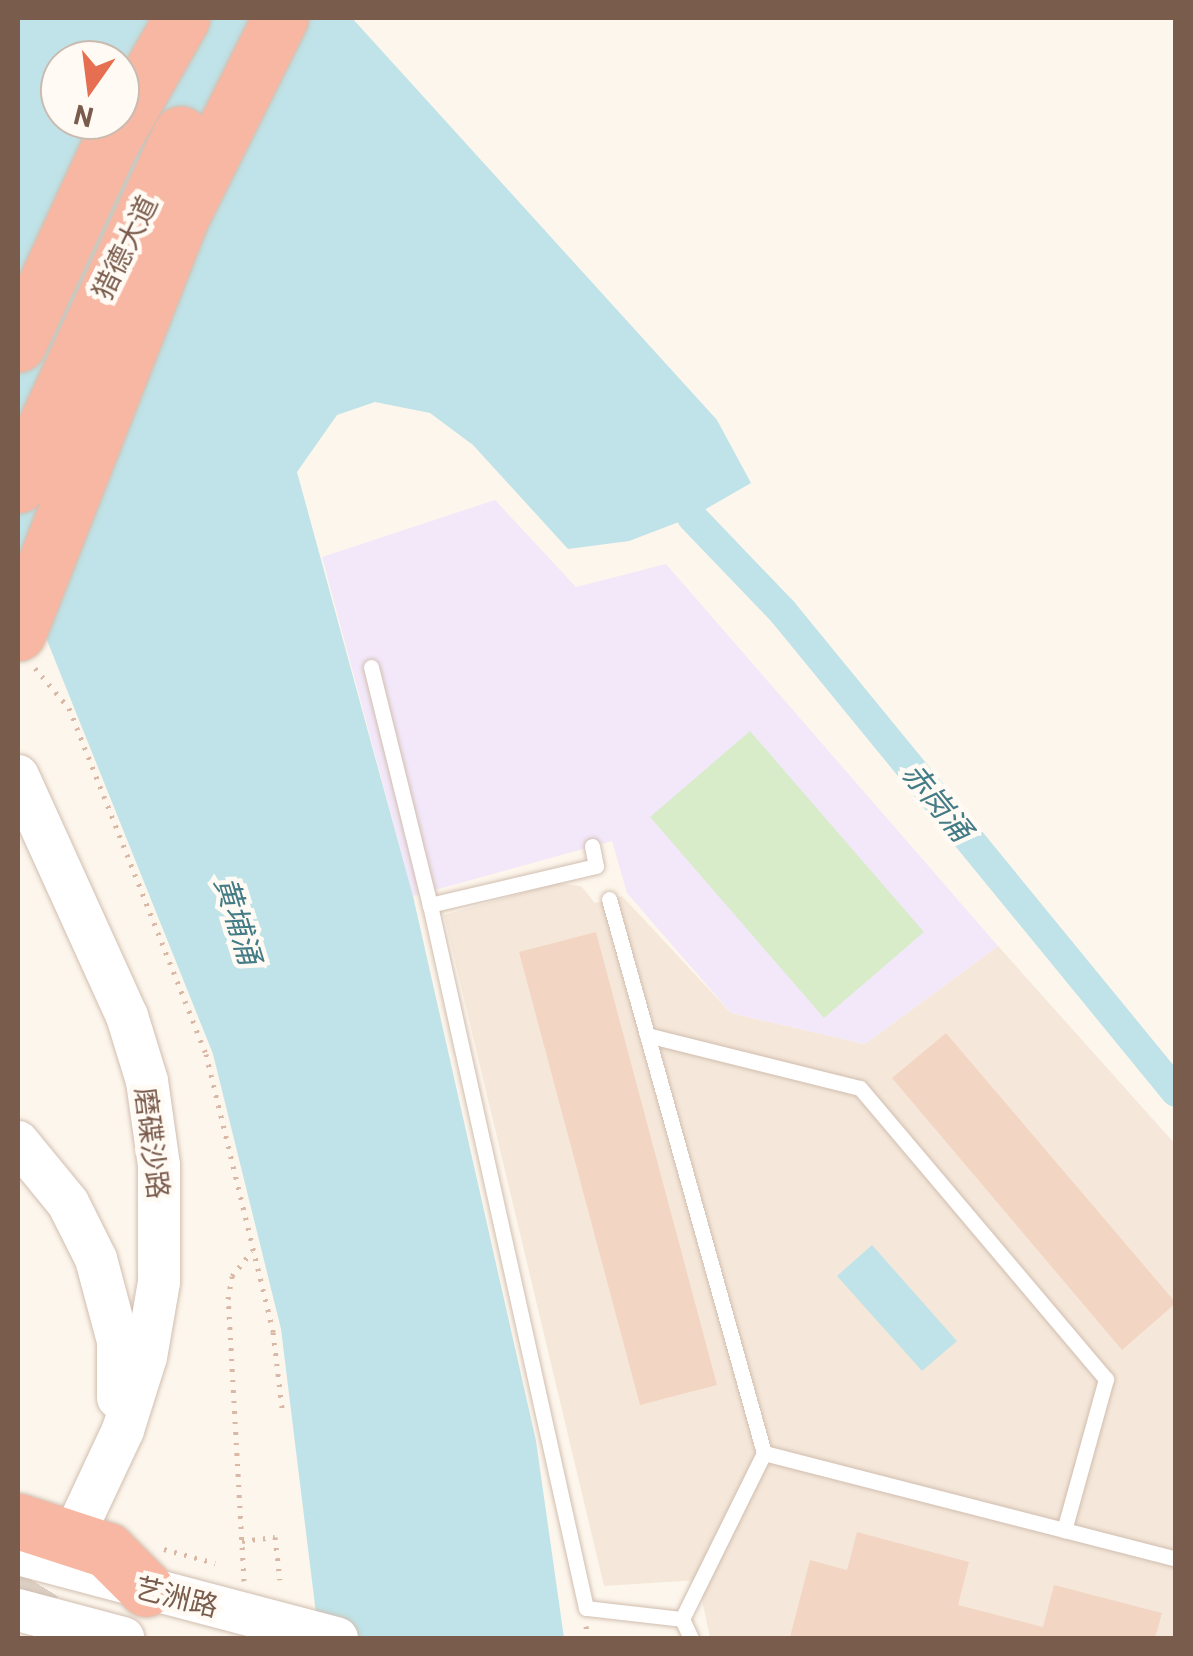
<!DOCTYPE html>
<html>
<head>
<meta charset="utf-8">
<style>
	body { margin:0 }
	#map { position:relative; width:1193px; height:1656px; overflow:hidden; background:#fdf6ec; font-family:Barlow,"Noto Sans SC",sans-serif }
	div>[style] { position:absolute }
	.residential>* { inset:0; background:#f5e8da }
	.education>* { inset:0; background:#f3e8fa }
	.green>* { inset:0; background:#d8ecc9 }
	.water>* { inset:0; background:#bfe3e8 }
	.canal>* { height:30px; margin:-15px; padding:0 15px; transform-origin:15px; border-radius:15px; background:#bfe3e8 }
	.building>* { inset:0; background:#f3d5c3 }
	.secondary-tunnel>* { height:42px; margin-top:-21px; transform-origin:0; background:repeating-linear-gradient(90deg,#dcd0c4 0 42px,transparent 0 63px) }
	.path>* { height:5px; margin-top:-2.5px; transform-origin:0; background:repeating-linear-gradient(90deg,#d9b8a5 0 2.5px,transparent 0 10.5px) }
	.roads { filter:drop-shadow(0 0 2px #d1beb0) drop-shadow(0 0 2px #d1beb0) }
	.lane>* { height:15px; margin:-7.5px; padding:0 7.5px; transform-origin:7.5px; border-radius:7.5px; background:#fff }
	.secondary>* { height:42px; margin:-21px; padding:0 21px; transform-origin:21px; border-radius:21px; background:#fff }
	.highway>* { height:55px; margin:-27.5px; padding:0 27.5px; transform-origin:27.5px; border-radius:27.5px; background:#f7b7a3 }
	span { translate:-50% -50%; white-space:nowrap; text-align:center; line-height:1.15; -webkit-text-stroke:9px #fffaf3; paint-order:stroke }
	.street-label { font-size:28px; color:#7a5c4d }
	.water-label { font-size:30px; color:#437c86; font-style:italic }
	.frame { position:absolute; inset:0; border:20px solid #7a5c4d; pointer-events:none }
	.north { position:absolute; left:40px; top:40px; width:100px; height:100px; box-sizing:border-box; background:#fffaf3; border:2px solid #cabbb1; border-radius:50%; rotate:194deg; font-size:28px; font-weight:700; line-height:40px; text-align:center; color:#7a5c4d }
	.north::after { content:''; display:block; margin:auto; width:35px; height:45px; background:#e76f51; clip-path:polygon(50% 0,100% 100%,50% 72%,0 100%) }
</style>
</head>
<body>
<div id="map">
	<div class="residential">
		<i style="clip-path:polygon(558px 883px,581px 886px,595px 903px,622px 896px,731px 1013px,865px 1044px,998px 946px,1175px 1144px,1175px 1638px,710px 1638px,698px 1580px,604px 1586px,444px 915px)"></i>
	</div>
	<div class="education">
		<i style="clip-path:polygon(495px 500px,576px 587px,666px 564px,998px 946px,865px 1044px,731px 1013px,627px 893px,612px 841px,413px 896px,322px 557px)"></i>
	</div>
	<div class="green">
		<i style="clip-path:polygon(750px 731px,924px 932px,824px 1018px,650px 817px)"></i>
	</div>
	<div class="water">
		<i style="clip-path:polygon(evenodd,18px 18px,352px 18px,717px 420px,751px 483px,692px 517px,629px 541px,568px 549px,473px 445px,430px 413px,375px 402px,337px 415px,297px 472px,413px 896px,536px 1441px,564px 1638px,319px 1638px,281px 1329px,213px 1054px,18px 568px,18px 18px,60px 60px,120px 60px,120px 120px,60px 120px,60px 60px)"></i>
		<i style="clip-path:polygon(872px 1245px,957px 1341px,922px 1371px,837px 1276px)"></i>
	</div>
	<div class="canal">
		<i style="left:692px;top:517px;width:132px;rotate:46.2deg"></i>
		<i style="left:783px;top:612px;width:620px;rotate:50.69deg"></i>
	</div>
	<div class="building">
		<i style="clip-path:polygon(596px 932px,717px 1385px,640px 1405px,519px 952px)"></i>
		<i style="clip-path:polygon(946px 1033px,1176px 1303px,1122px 1350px,892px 1078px)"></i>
		<i style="clip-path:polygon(857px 1532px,969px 1562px,958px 1605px,1043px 1627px,1054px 1585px,1162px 1613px,1155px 1638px,790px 1637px,810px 1560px,847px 1570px)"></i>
	</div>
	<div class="secondary-tunnel">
		<i style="left:18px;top:1621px;width:104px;rotate:-58deg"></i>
	</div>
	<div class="path">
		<i style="left:35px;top:668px;width:52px;rotate:49.6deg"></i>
		<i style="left:69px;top:708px;width:372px;rotate:68.4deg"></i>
		<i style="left:206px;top:1054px;width:286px;rotate:76.4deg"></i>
		<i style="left:273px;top:1332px;width:77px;rotate:83.2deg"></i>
		<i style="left:242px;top:1541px;width:33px;rotate:-7deg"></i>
		<i style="left:275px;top:1537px;width:43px;rotate:83.4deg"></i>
		<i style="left:164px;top:1549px;width:53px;rotate:15.4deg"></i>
		<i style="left:244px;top:1581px;width:282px;rotate:-93.2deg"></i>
		<i style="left:228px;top:1299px;width:23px;rotate:-80deg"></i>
		<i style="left:232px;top:1276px;width:32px;rotate:-51deg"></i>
		<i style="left:586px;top:1626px;width:12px;rotate:81deg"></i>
	</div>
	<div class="roads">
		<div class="lane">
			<i style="left:371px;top:667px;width:245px;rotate:76.1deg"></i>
			<i style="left:592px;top:846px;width:20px;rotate:79deg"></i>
			<i style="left:596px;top:866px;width:171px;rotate:166.8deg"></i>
			<i style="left:430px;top:905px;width:720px;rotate:77.49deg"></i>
			<i style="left:586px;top:1608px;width:97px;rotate:6.5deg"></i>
			<i style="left:609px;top:899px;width:575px;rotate:74.37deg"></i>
			<i style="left:764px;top:1453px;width:185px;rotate:116.3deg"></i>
			<i style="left:682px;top:1619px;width:21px;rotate:65deg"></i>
			<i style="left:647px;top:1035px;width:219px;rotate:14deg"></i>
			<i style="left:860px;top:1088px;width:381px;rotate:49.8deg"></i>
			<i style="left:1106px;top:1379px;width:157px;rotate:105.5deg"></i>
			<i style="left:764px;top:1453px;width:425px;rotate:14.4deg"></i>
		</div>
		<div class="secondary">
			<i style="left:18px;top:776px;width:264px;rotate:65.6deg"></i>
			<i style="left:127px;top:1016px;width:68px;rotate:72.9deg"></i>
			<i style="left:147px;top:1081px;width:85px;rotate:81.9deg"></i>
			<i style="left:159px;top:1165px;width:117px;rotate:90deg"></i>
			<i style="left:159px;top:1282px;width:76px;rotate:99.8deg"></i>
			<i style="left:146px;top:1357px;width:77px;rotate:107.5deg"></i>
			<i style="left:123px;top:1430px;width:102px;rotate:115.1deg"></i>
			<i style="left:18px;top:1142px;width:79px;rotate:50.7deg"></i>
			<i style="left:68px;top:1203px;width:63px;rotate:63.4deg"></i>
			<i style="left:96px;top:1259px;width:85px;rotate:75deg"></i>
			<i style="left:118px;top:1341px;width:57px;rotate:90deg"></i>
			<i style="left:18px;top:1554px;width:330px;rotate:14.8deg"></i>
			<i style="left:18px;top:1610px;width:109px;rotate:14.9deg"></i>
		</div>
		<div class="highway">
			<i style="left:18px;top:344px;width:220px;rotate:-65.3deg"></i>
			<i style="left:110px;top:144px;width:145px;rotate:-60.3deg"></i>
			<i style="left:18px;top:485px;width:387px;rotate:-65.2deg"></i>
			<i style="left:18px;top:633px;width:445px;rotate:-68.6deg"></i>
			<i style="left:180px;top:219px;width:225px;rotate:-63.5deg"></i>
			<i style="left:18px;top:1521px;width:94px;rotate:18deg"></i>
			<i style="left:107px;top:1550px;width:55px;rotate:45deg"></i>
		</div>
	</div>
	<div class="street-label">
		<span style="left:124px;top:247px;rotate:-64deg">猎德大道</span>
		<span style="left:153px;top:1143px;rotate:83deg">磨碟沙路</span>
		<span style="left:177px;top:1596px;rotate:14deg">艺洲路</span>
	</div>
	<div class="water-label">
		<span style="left:938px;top:801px;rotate:51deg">赤岗涌</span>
		<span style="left:239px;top:920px;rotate:73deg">黄埔涌</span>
	</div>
	<div class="frame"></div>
	<div class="north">N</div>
</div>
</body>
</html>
